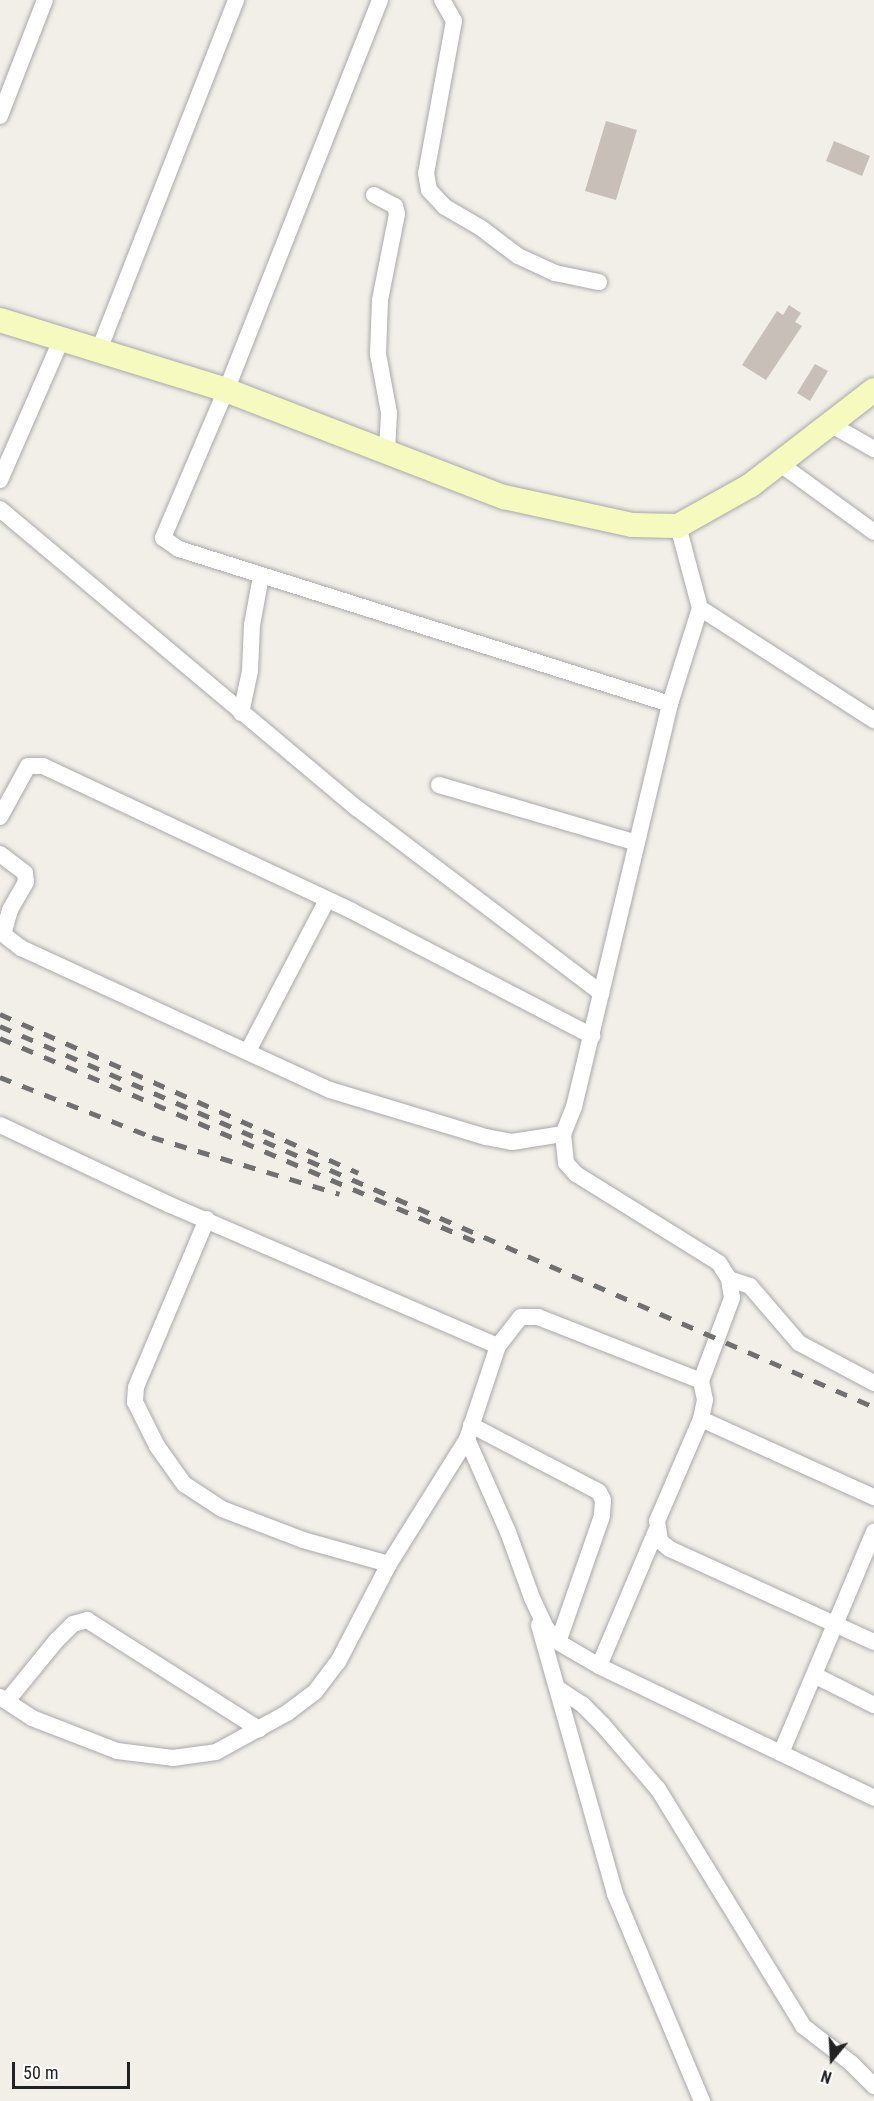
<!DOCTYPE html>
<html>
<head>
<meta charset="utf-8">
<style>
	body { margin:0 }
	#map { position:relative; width:874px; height:2101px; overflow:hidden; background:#f2efe9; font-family:"Roboto Condensed",sans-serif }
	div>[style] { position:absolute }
	.building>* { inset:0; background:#c7bfb8 }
	.roads { filter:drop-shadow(0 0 2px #a9a9a9) drop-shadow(0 0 2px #a9a9a9) }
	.street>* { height:16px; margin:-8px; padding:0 8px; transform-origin:8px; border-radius:8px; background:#fff }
	.secondary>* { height:24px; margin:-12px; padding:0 12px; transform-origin:12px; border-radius:12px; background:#f7fabf }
	.rail>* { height:4.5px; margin-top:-2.25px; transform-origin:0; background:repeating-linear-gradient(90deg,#707070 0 12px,transparent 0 24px) }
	span { translate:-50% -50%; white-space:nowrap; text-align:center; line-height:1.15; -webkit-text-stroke:5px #fff; paint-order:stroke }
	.north { position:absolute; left:802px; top:2029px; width:60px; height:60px; -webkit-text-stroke:4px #fff; paint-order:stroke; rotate:198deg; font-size:16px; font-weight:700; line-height:24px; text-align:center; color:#222 }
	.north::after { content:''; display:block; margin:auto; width:21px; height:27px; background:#222; clip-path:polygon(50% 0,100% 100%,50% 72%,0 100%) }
	.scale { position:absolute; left:12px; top:2062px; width:118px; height:27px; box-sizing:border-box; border:3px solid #222; border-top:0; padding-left:8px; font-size:18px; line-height:21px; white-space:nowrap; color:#222; -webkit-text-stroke:4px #fff; paint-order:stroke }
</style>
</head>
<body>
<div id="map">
	<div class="building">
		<i style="clip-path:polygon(606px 121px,637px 130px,616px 200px,585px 191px)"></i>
		<i style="clip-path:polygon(834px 141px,870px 156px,862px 176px,826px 161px)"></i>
		<i style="clip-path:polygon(789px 305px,801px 313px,795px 322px,802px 326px,766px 380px,742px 365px,777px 311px,783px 315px)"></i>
		<i style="clip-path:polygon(815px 364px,828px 371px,810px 401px,797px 393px)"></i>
	</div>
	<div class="roads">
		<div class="street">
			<i style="left:380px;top:0;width:419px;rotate:111.5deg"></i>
			<i style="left:226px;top:390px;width:161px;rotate:113.1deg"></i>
			<i style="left:163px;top:538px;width:19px;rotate:35deg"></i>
			<i style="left:179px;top:549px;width:515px;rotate:17.52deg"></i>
			<i style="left:442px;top:0;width:24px;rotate:60deg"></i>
			<i style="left:454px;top:21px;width:155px;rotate:100.4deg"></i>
			<i style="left:426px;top:173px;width:17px;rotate:80deg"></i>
			<i style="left:429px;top:190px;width:23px;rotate:47deg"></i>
			<i style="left:445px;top:207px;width:42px;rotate:30.3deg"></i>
			<i style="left:481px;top:228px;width:46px;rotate:37.1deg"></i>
			<i style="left:518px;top:256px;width:41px;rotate:24.7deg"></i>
			<i style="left:555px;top:273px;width:45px;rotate:11.6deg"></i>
			<i style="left:0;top:116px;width:124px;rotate:-68.8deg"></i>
			<i style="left:374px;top:195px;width:24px;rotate:28deg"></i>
			<i style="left:395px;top:206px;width:8px;rotate:76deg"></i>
			<i style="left:397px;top:214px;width:88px;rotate:101.2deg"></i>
			<i style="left:380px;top:300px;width:54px;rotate:92.1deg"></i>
			<i style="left:378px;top:354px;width:60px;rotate:79.4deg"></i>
			<i style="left:389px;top:413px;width:39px;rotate:93deg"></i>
			<i style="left:99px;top:350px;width:376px;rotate:-68.6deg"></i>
			<i style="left:830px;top:424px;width:51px;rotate:29.6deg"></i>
			<i style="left:779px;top:463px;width:117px;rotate:36deg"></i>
			<i style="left:0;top:480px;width:155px;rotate:-66.4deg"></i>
			<i style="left:0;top:509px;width:467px;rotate:40deg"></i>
			<i style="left:358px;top:809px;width:305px;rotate:37.1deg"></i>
			<i style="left:678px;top:526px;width:85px;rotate:75deg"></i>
			<i style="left:700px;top:608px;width:101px;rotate:107.4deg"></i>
			<i style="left:670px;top:704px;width:414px;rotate:103.4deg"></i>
			<i style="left:574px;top:1107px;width:29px;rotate:112deg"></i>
			<i style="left:563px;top:1134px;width:29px;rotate:84deg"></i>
			<i style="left:566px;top:1163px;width:15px;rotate:48deg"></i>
			<i style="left:576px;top:1174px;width:168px;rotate:31.9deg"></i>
			<i style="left:719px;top:1263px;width:19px;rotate:58deg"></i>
			<i style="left:729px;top:1279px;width:19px;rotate:81deg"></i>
			<i style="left:732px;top:1298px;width:89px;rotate:110.5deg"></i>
			<i style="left:701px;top:1381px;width:19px;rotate:78deg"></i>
			<i style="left:705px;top:1400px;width:19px;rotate:102deg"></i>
			<i style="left:701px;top:1419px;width:111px;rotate:113.3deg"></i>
			<i style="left:657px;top:1521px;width:20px;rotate:81deg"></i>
			<i style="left:660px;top:1541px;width:13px;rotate:39deg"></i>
			<i style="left:670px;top:1549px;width:224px;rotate:24.5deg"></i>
			<i style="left:700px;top:608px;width:207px;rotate:32.8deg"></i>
			<i style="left:241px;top:713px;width:43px;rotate:-77.9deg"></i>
			<i style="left:250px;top:671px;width:46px;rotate:-87.5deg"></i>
			<i style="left:252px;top:625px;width:50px;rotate:-79.6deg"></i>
			<i style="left:439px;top:785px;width:206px;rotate:16.3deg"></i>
			<i style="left:0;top:817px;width:58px;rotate:-61.2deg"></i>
			<i style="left:28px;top:766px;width:15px"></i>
			<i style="left:43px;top:766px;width:341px;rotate:25.1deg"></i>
			<i style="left:352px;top:911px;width:271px;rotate:27.5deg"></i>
			<i style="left:0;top:854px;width:31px;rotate:37deg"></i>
			<i style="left:25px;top:873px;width:9px;rotate:84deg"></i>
			<i style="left:26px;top:882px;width:32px;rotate:120deg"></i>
			<i style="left:10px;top:910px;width:25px;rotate:106deg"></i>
			<i style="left:3px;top:934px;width:23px;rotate:38deg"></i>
			<i style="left:21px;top:948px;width:340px;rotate:24.7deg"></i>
			<i style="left:330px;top:1090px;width:163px;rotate:16.8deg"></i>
			<i style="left:486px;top:1137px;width:26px;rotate:11deg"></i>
			<i style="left:512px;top:1142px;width:52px;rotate:-8.9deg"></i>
			<i style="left:248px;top:1051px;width:170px;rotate:-62.4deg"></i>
			<i style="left:0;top:1125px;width:186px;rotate:25.2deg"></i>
			<i style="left:168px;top:1204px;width:359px;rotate:23.3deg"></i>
			<i style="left:207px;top:1219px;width:182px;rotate:112.9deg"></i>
			<i style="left:136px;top:1387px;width:15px;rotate:94deg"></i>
			<i style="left:135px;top:1402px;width:49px;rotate:63.4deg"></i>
			<i style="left:157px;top:1446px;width:47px;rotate:54.6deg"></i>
			<i style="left:184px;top:1484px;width:45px;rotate:33.3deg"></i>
			<i style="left:222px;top:1509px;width:87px;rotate:20.9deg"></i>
			<i style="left:303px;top:1540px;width:89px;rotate:15.6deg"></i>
			<i style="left:729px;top:1279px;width:22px;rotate:18deg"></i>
			<i style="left:750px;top:1286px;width:75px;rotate:49.3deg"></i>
			<i style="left:799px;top:1343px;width:85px;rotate:28.1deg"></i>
			<i style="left:701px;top:1419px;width:190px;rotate:24.3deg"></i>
			<i style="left:471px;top:1425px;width:144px;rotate:27.6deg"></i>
			<i style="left:599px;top:1492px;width:9px;rotate:63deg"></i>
			<i style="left:603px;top:1500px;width:16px;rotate:94deg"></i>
			<i style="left:602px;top:1516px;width:133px;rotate:109.2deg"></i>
			<i style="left:467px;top:1439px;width:102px;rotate:66.2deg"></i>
			<i style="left:508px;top:1532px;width:70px;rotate:70deg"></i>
			<i style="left:532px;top:1598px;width:33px;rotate:65deg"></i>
			<i style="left:546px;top:1628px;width:18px;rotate:49deg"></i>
			<i style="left:558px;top:1642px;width:48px;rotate:30.3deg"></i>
			<i style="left:599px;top:1666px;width:305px;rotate:25.6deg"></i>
			<i style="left:539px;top:1625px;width:280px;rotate:74.2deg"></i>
			<i style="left:615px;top:1894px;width:225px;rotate:67.2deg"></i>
			<i style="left:599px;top:1666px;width:147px;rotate:-67.1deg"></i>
			<i style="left:814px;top:1675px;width:67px;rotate:26.6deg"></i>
			<i style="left:557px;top:1688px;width:30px;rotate:33deg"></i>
			<i style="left:582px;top:1704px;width:28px;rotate:45deg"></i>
			<i style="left:602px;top:1724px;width:86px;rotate:49.3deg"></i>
			<i style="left:658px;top:1789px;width:278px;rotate:58.5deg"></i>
			<i style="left:803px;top:2026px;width:61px;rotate:37.6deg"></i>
			<i style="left:851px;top:2063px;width:33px;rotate:45deg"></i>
			<i style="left:0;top:1697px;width:38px;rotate:33deg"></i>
			<i style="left:32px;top:1718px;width:91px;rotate:21.2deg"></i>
			<i style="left:117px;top:1751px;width:56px;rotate:7.1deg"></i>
			<i style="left:173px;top:1758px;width:43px;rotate:-7.9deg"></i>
			<i style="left:216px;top:1752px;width:81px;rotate:-28.8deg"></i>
			<i style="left:287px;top:1713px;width:35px;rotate:-37deg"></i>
			<i style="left:315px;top:1692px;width:38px;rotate:-53deg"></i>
			<i style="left:338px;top:1662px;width:110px;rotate:-62.5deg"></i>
			<i style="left:389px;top:1564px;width:147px;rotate:-58deg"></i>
			<i style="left:467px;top:1439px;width:98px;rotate:-71.6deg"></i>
			<i style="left:498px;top:1346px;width:37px;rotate:-52deg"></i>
			<i style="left:521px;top:1317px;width:17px"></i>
			<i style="left:538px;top:1317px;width:175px;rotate:21.4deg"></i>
			<i style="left:7px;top:1701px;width:77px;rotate:-50.8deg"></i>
			<i style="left:56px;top:1641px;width:24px;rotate:-45deg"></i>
			<i style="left:73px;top:1624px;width:15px;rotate:-16deg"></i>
			<i style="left:87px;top:1620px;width:204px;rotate:32.4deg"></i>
			<i style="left:781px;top:1753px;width:240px;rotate:-67.2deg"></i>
		</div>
		<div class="secondary">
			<i style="left:0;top:320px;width:237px;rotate:17.2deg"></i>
			<i style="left:226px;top:390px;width:298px;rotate:21.1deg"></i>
			<i style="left:504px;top:497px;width:131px;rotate:12.3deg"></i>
			<i style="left:632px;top:525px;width:46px;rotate:1.2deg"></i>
			<i style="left:678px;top:526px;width:84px;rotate:-29.3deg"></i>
			<i style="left:751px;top:485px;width:155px;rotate:-37.7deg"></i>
		</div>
	</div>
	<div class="rail">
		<i style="left:0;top:1014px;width:392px;rotate:23.9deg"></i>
		<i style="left:0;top:1026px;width:953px;rotate:23.55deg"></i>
		<i style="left:0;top:1038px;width:526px;rotate:23.16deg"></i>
		<i style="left:0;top:1077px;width:163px;rotate:21.5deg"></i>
		<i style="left:152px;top:1137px;width:196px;rotate:16.9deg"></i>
	</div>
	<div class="north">N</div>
	<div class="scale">50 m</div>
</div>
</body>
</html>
